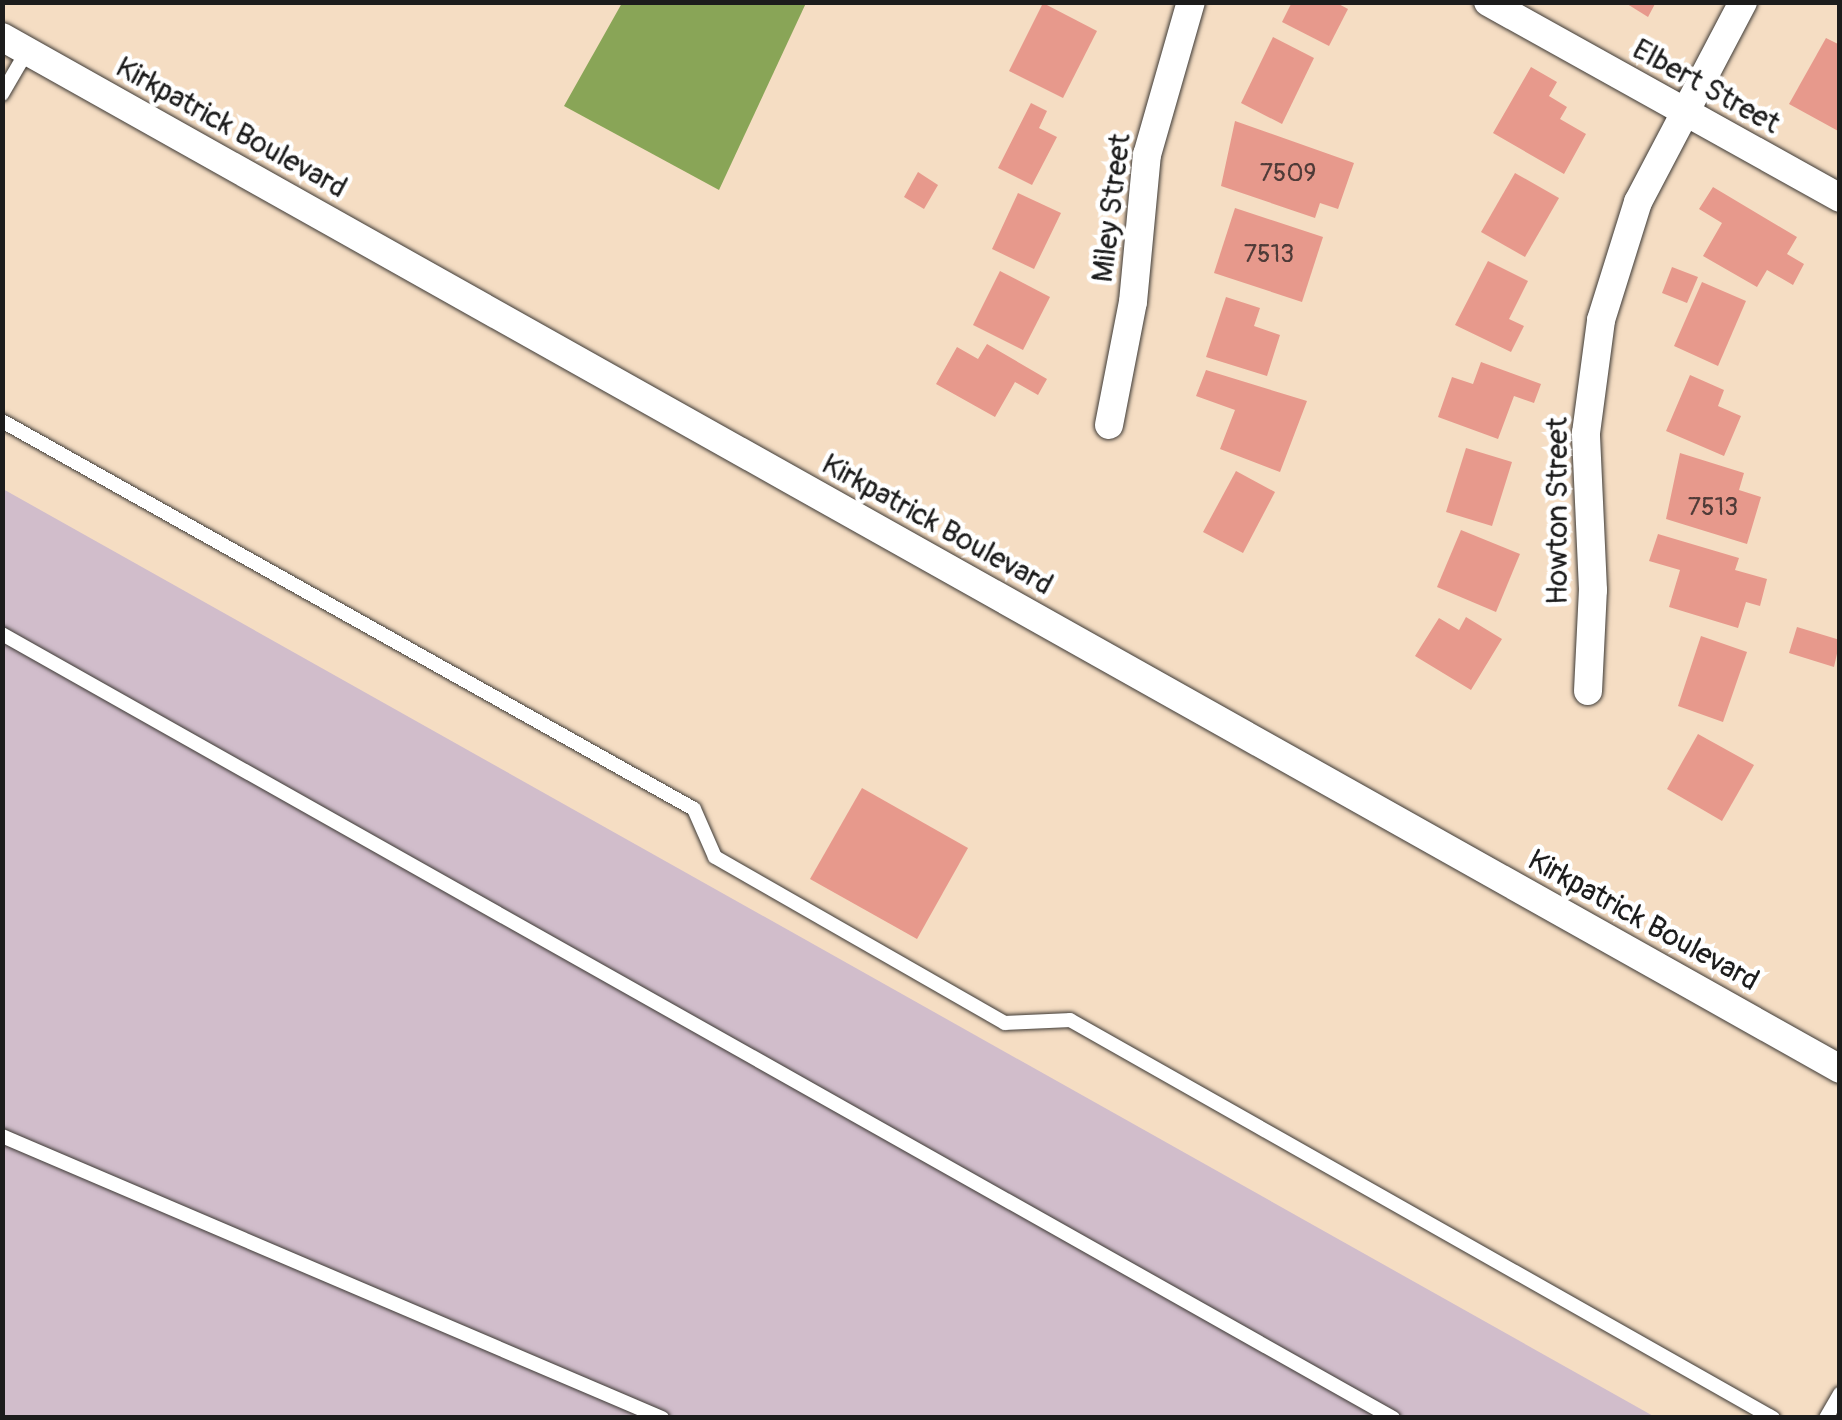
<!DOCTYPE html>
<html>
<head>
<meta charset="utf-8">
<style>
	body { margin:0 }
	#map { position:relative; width:1842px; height:1420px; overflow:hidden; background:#f5ddc3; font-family:Pangolin,sans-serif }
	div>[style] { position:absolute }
	.industrial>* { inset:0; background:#d1bdcb }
	.forest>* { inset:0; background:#89a557 }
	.building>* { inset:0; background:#e7998c }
	.roads { filter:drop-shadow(0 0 2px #3d3935) drop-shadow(0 0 2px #3d3935) }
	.service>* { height:14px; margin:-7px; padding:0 7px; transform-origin:7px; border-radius:7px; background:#fff }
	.minor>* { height:28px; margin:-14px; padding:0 14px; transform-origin:14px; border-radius:14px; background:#fff }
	span { translate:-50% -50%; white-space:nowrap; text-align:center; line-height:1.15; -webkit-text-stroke:9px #fff; paint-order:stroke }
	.number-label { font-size:25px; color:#4f3b38 }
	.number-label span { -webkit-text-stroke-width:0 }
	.street-label { font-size:30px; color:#1c1c1c }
	.frame { position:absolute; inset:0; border:5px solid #1c1c1c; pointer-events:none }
</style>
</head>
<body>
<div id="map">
	<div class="industrial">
		<i style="clip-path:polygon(3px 489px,1655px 1417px,3px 1417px)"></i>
	</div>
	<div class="forest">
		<i style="clip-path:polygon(622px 3px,806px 3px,719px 190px,564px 106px)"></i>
	</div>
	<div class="building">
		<i style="clip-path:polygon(1292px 2px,1335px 2px,1348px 9px,1329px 46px,1282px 22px)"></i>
		<i style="clip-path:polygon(1624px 2px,1656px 2px,1648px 17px)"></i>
		<i style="clip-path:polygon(1043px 3px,1097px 31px,1063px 98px,1009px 71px)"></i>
		<i style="clip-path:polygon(1273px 37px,1314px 58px,1282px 124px,1241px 103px)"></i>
		<i style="clip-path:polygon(1826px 38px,1840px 45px,1840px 132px,1789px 104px)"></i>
		<i style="clip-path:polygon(1531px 67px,1557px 82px,1549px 96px,1567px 107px,1560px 119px,1586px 134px,1564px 174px,1493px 133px)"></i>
		<i style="clip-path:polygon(1031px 103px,1047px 111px,1039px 128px,1057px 137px,1032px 185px,998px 168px)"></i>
		<i style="clip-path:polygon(1235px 121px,1354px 163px,1338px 209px,1320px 203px,1315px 218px,1221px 186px)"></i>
		<i style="clip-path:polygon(918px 172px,938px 185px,924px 209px,904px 197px)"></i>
		<i style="clip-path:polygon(1515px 173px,1559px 198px,1525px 257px,1481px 232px)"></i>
		<i style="clip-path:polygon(1713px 187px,1797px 237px,1787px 254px,1804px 264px,1793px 285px,1767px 270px,1757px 287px,1703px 256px,1722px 223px,1699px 209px)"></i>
		<i style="clip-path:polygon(1018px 193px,1061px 213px,1034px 269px,992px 249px)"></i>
		<i style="clip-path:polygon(1235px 208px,1323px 237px,1302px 302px,1214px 273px)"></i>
		<i style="clip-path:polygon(1488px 261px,1528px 281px,1509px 319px,1524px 326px,1511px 352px,1455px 325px)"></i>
		<i style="clip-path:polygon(1672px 267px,1698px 277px,1687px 303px,1662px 293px)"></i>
		<i style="clip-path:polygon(1000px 271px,1050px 297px,1023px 350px,973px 325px)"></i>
		<i style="clip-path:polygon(1702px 282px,1746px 301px,1718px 366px,1674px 346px)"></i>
		<i style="clip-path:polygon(1226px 297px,1260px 308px,1254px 326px,1280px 335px,1267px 376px,1206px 357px)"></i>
		<i style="clip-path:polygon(987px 344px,1047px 379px,1038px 395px,1015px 382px,995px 417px,936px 384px,957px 347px,978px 359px)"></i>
		<i style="clip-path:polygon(1481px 362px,1541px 384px,1534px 403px,1514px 396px,1498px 439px,1438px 417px,1452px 377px,1473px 384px)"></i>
		<i style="clip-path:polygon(1206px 370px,1307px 401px,1280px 472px,1220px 449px,1235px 410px,1196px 396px)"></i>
		<i style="clip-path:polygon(1690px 375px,1724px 390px,1718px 406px,1741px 416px,1724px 456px,1666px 431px)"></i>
		<i style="clip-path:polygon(1466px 448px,1512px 462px,1492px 526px,1446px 512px)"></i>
		<i style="clip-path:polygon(1680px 453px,1744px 473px,1739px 490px,1761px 497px,1747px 544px,1666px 519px)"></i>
		<i style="clip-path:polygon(1236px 471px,1275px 492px,1243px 553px,1203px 532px)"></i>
		<i style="clip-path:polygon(1461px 530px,1520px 554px,1496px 612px,1437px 587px)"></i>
		<i style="clip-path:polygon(1658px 534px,1739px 558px,1735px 570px,1767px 579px,1760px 606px,1746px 602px,1738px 628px,1669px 607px,1680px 570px,1649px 561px)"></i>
		<i style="clip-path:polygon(1466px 617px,1502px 639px,1471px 690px,1415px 656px,1439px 618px,1459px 630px)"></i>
		<i style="clip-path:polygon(1797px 627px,1840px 640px,1834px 667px,1789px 653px)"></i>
		<i style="clip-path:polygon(1701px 636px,1747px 652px,1723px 722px,1678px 706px)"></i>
		<i style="clip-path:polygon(1698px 734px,1754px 765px,1722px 821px,1667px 789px)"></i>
		<i style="clip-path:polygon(862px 788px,968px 848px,917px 939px,810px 879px)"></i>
	</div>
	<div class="roads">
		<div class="service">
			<i style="left:2px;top:94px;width:50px;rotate:-59.8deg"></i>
			<i style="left:2px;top:421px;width:793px;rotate:29.28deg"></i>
			<i style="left:694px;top:809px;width:52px;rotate:66.4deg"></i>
			<i style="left:715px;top:857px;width:334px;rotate:29.8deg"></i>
			<i style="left:1005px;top:1023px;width:65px;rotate:-2.6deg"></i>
			<i style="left:1070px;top:1020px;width:808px;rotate:29.52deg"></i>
			<i style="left:2px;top:634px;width:1597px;rotate:29.41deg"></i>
			<i style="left:2px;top:1136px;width:718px;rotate:23.14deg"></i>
			<i style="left:1826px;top:1418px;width:28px;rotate:-60deg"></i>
		</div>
		<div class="minor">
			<i style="left:1488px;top:2px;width:403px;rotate:29.1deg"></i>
			<i style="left:2px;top:37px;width:2108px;rotate:29.31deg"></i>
			<i style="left:1109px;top:425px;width:125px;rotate:-79deg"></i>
			<i style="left:1133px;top:302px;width:148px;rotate:-84.6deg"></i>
			<i style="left:1147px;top:155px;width:159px;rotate:-74deg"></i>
			<i style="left:1588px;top:691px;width:101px;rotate:-87.2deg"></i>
			<i style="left:1593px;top:590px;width:157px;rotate:-92.6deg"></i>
			<i style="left:1586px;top:433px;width:114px;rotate:-82.4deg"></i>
			<i style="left:1601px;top:320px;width:124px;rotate:-72.6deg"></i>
			<i style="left:1638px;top:202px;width:226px;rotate:-62.3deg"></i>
		</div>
	</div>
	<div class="number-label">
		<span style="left:1288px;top:174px">7509</span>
		<span style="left:1269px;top:255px">7513</span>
		<span style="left:1713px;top:508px">7513</span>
	</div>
	<div class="street-label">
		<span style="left:1706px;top:87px;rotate:29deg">Elbert Street</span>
		<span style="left:231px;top:128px;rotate:29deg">Kirkpatrick Boulevard</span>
		<span style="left:1112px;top:208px;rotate:-83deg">Miley Street</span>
		<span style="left:1558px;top:511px;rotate:-90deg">Howton Street</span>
		<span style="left:937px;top:525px;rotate:29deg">Kirkpatrick Boulevard</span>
		<span style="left:1643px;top:921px;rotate:29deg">Kirkpatrick Boulevard</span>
	</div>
	<div class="frame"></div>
</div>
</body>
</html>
